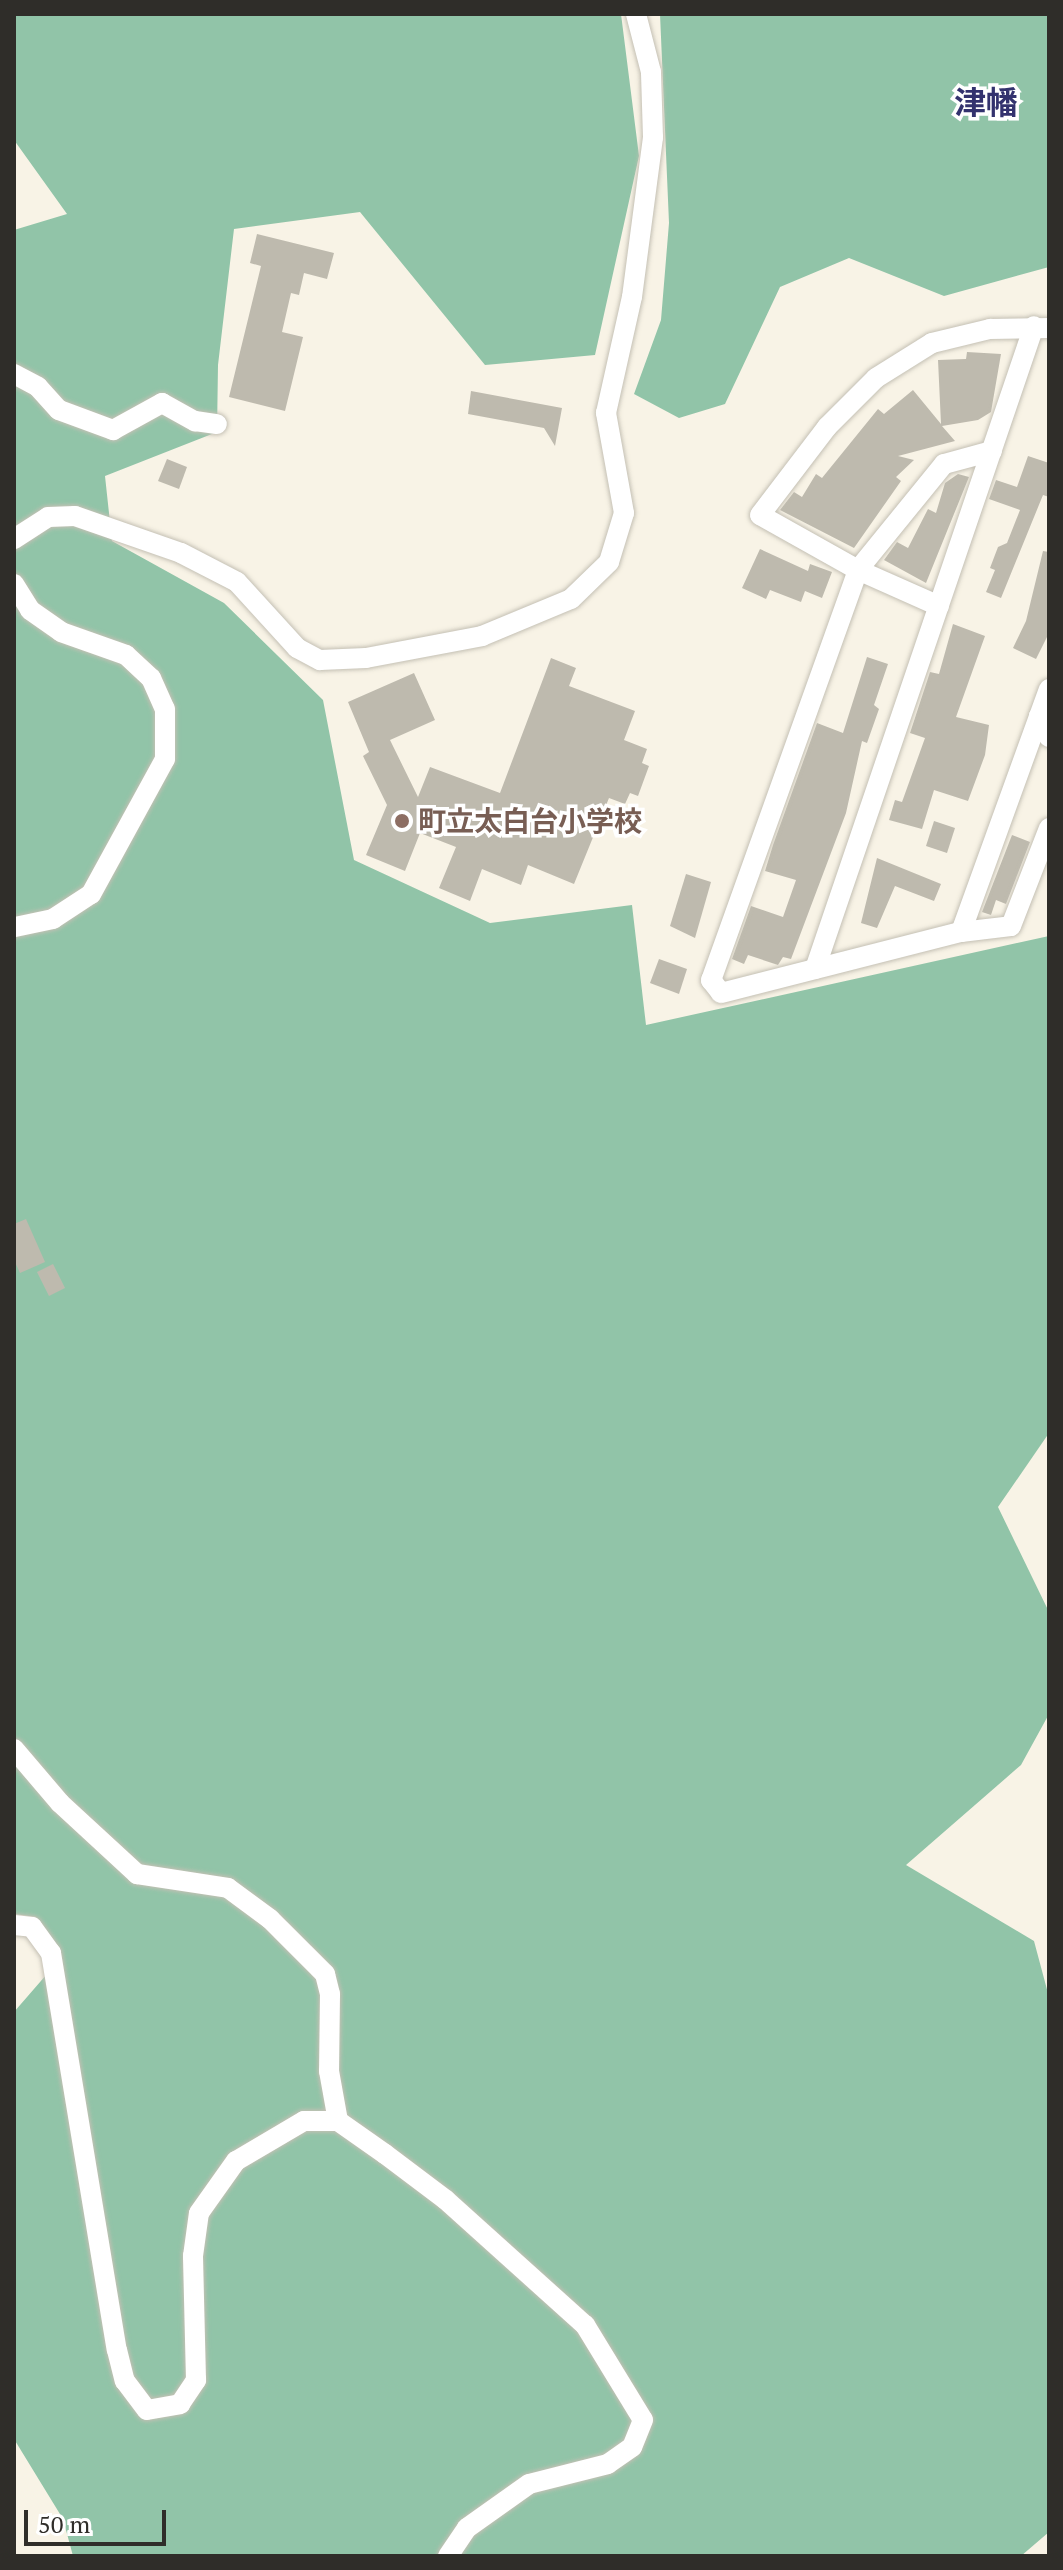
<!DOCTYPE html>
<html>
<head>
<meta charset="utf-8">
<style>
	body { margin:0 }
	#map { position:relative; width:1063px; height:2570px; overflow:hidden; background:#f8f3e6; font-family:"PT Serif","Noto Sans JP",serif }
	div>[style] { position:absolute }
	.forest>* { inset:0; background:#91c4a8 }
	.building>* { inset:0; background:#bebaae }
	.roads { filter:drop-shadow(0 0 2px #c4c0b4) drop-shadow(0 0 2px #c4c0b4) }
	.minor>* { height:20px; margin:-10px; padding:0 10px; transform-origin:10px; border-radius:10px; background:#fff }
	.dots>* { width:22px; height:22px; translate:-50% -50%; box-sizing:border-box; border:4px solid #fff; border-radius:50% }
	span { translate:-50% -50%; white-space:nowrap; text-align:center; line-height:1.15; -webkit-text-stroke:7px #fff; paint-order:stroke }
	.education-label { font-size:28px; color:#785e54; font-weight:700 }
	.left { translate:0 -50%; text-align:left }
	.quarter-label { font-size:32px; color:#33326e; font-weight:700 }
	.frame { position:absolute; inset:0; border:16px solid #2f2d29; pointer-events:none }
	.scale { position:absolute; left:24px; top:2510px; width:142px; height:36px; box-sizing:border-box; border:4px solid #2f2d29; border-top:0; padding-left:10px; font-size:24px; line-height:28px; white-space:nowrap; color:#2f2d29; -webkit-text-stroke:6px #fff; paint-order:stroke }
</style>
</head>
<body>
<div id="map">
	<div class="forest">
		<i style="clip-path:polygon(14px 14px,621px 14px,639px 156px,595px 355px,485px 365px,360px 212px,234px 229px,218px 365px,217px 432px,105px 476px,112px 541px,224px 603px,323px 700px,354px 860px,490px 923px,632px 905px,646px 1025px,1049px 936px,1049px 1433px,998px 1507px,1049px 1612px,1049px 1714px,1021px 1765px,906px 1865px,1034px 1941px,1049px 1997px,1049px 2532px,1021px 2556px,73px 2556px,63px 2519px,14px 2439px,14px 2012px,60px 1959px,36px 1917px,14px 1914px,14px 230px,67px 214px,14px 140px)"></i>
		<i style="clip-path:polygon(660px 14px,1049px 14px,1049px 267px,944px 296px,849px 258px,780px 287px,725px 404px,679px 418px,634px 394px,661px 320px,669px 223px)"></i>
	</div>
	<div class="building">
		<i style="clip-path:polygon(257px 234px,334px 253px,327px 279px,304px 273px,299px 295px,291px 293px,282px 332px,303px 337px,285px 411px,229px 397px,261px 266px,250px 263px)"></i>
		<i style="clip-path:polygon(967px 352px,1001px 354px,991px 412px,978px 420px,942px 426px,955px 441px,898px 456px,914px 460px,896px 477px,901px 481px,854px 548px,780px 510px,794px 492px,802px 497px,816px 474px,822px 478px,878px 409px,884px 414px,913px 390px,941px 424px,938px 360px,966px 359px)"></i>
		<i style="clip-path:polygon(471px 391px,562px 408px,555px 446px,544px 428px,468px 414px)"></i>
		<i style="clip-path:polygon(1028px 456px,1049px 463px,1049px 497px,1043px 495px,1001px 598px,986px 592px,995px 570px,990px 568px,998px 547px,1007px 543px,1020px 510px,989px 499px,996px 480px,1017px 487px)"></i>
		<i style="clip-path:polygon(167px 459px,187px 467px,179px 489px,158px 481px)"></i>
		<i style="clip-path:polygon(958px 474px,969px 477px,926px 583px,884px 560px,897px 542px,908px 548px,928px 509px,936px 513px,945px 483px)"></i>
		<i style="clip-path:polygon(760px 549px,808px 571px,810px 564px,832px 572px,822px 598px,805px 591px,801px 602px,770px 590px,766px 599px,742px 588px)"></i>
		<i style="clip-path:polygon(1043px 551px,1049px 552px,1049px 633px,1036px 659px,1013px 648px,1026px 621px)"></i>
		<i style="clip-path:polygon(953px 624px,985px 636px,956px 717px,989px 725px,985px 755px,968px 801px,934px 790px,922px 829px,889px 820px,895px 800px,902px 802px,925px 738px,910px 733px,930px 672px,939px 674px)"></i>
		<i style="clip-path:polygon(867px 657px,888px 664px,874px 705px,879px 709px,867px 743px,862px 741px,846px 813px,791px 959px,783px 957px,778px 965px,748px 955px,744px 964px,732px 959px,751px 906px,783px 917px,796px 880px,765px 871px,773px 845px,817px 723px,843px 733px)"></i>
		<i style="clip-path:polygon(551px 658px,576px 668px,569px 686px,635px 711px,624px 740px,647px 749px,642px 763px,649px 766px,638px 796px,630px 793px,625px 804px,609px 798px,574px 884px,528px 865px,521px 885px,482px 869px,470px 901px,439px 888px,456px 847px,420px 833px,405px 871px,366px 855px,387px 805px,363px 756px,369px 752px,348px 702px,414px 673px,435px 720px,390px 740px,418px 797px,430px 767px,500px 793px)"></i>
		<i style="clip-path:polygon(934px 821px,955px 828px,947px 853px,926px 846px)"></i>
		<i style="clip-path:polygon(1012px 835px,1030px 842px,1006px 904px,996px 900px,991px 915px,982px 912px)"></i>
		<i style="clip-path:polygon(877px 858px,941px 884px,934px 901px,895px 886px,877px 928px,861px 923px)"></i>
		<i style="clip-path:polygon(686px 874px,711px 882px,695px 938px,670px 926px)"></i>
		<i style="clip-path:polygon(659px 959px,687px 969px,679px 994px,650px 983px)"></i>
		<i style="clip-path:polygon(26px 1219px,45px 1262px,20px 1273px,14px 1260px,14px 1224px)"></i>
		<i style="clip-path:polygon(53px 1264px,65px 1288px,49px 1296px,37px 1272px)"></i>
	</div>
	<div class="roads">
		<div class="minor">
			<i style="left:14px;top:374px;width:27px;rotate:28deg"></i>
			<i style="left:38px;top:387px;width:31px;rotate:48deg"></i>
			<i style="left:59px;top:410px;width:58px;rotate:20.3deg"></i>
			<i style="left:113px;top:430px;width:56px;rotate:-28.9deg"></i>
			<i style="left:162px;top:403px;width:38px;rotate:29deg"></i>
			<i style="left:195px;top:421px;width:22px;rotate:8deg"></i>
			<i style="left:992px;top:451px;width:50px;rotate:164.8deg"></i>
			<i style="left:944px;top:464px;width:136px;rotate:129.1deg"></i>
			<i style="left:858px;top:570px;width:436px;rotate:109.7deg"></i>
			<i style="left:711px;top:980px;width:16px;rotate:52deg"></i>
			<i style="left:721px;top:993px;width:248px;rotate:-14.3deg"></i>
			<i style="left:961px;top:932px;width:230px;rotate:-70.1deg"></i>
			<i style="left:14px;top:539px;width:40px;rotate:-32.9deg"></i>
			<i style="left:48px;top:517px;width:27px;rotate:-2deg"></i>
			<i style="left:75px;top:516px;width:112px;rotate:19.2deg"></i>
			<i style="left:181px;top:553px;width:63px;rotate:27.4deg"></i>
			<i style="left:237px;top:582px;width:89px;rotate:47.7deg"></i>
			<i style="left:297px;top:648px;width:26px;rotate:28deg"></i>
			<i style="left:320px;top:660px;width:46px;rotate:-2.5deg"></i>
			<i style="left:366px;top:658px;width:118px;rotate:-10.7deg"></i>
			<i style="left:482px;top:636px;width:96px;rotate:-22.6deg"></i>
			<i style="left:571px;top:599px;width:53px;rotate:-44.2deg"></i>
			<i style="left:609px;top:562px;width:51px;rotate:-73deg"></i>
			<i style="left:624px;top:513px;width:102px;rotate:-100.2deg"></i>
			<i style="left:606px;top:413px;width:119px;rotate:-77.4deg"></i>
			<i style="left:632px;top:297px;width:161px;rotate:-82.5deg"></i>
			<i style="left:653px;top:137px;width:65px;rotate:-91.8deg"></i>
			<i style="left:651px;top:72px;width:60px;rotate:-104.5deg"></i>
			<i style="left:14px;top:584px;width:31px;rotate:58deg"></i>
			<i style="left:30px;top:610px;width:38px;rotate:35deg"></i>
			<i style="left:61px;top:632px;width:69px;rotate:19.5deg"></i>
			<i style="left:126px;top:655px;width:34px;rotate:43deg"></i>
			<i style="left:151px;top:678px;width:34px;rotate:66deg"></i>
			<i style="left:165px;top:709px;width:50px;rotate:90deg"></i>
			<i style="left:165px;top:759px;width:154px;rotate:118.7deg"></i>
			<i style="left:91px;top:894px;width:45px;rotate:146.7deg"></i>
			<i style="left:53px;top:919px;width:40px;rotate:168deg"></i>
			<i style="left:939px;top:606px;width:89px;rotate:-156deg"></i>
			<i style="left:858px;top:570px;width:112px;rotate:-150.7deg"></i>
			<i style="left:760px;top:515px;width:111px;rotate:-52.7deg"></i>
			<i style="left:827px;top:427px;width:69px;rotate:-45deg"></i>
			<i style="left:876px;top:378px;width:66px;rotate:-32deg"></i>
			<i style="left:932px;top:343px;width:60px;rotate:-13.6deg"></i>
			<i style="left:990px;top:329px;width:59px;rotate:-1deg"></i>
			<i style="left:1049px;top:689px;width:29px;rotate:110deg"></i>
			<i style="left:1039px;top:716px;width:23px;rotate:65deg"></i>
			<i style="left:961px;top:932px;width:50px;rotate:-6.8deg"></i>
			<i style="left:1011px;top:926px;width:105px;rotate:-68.8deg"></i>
			<i style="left:815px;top:969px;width:679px;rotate:-71.19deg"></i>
			<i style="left:14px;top:1749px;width:71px;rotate:49.6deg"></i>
			<i style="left:60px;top:1803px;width:105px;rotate:42.7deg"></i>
			<i style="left:137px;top:1874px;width:92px;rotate:8.7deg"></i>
			<i style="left:228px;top:1888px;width:52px;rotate:36.4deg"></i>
			<i style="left:270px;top:1919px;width:78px;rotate:45deg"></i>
			<i style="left:325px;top:1974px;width:21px;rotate:76deg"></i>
			<i style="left:330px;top:1994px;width:77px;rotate:90.7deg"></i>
			<i style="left:329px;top:2071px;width:51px;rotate:79.8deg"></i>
			<i style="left:14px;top:1925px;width:18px;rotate:6deg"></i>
			<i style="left:32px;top:1927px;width:32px;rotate:54deg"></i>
			<i style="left:51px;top:1953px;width:402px;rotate:80.6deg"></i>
			<i style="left:117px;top:2350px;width:32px;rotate:76deg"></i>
			<i style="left:125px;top:2381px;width:36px;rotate:53deg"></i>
			<i style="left:147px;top:2410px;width:34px;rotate:-10deg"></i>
			<i style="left:180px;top:2404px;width:29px;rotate:-56deg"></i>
			<i style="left:196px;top:2380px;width:124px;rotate:-91.4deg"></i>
			<i style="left:193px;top:2256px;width:43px;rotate:-82.1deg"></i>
			<i style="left:199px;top:2213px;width:64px;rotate:-54.6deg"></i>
			<i style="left:236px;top:2161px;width:79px;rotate:-30.5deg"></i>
			<i style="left:304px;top:2121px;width:34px"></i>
			<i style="left:338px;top:2121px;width:57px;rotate:35.1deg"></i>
			<i style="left:385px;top:2154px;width:76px;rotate:37deg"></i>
			<i style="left:446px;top:2200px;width:187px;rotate:42deg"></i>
			<i style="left:585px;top:2325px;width:111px;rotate:58.6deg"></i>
			<i style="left:643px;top:2420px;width:29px;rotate:112deg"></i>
			<i style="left:632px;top:2447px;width:29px;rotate:145deg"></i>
			<i style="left:608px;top:2464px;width:81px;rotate:165.8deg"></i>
			<i style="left:529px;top:2484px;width:76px;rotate:144.6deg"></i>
			<i style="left:467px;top:2528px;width:34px;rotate:124deg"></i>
		</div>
	</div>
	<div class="dots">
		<i style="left:402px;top:821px;background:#8d6e63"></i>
	</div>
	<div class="education-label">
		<span class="left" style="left:418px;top:821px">町立太白台小学校</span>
	</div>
	<div class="quarter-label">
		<span style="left:986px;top:102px">津幡</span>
	</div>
	<div class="frame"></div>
	<div class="scale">50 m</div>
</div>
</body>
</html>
